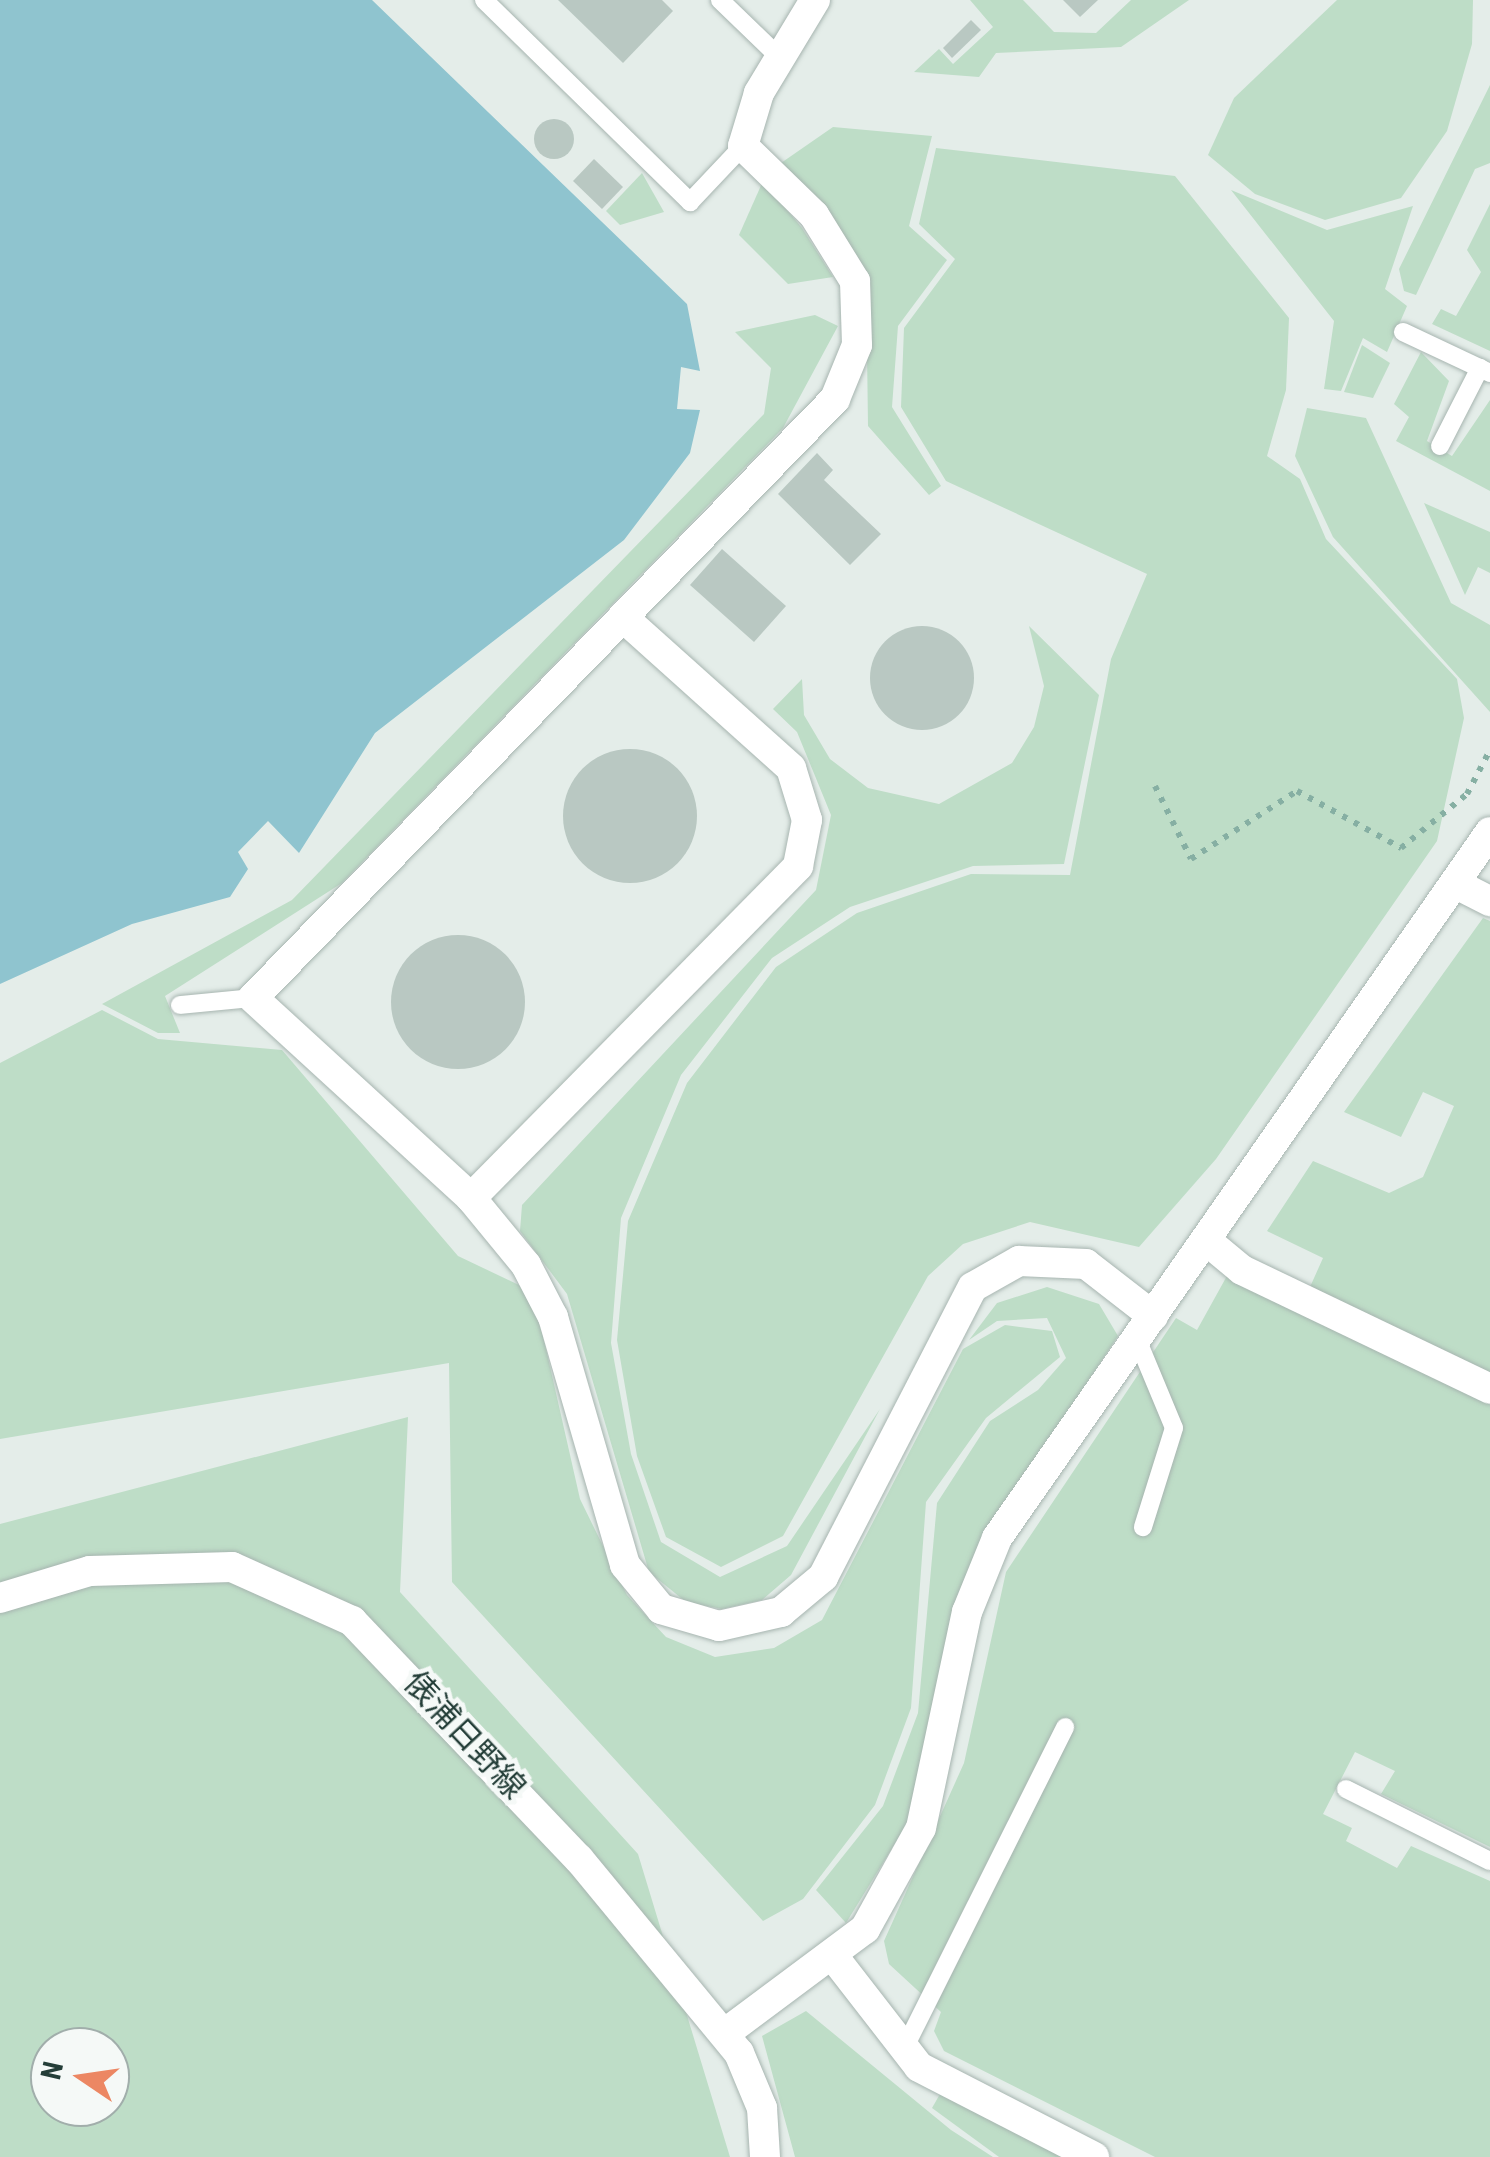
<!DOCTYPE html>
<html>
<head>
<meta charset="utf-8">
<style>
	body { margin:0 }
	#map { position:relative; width:1490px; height:2157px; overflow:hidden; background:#e4ede9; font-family:"Roboto Condensed","Noto Sans JP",sans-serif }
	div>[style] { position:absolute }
	.green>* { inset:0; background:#beddc7 }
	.water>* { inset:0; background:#8fc4cf }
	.building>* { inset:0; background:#b9c8c2 }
	.round { border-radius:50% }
	.path>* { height:6px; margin-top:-3px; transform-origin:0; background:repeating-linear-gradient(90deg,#86afa3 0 5px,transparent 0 13px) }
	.roads { filter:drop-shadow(0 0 2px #a7b5b0) drop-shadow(0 0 2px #a7b5b0) }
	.lane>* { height:18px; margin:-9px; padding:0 9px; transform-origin:9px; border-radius:9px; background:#fff }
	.street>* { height:30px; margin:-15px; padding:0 15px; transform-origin:15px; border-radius:15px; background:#fff }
	.secondary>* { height:30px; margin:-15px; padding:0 15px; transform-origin:15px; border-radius:15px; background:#fff }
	span { translate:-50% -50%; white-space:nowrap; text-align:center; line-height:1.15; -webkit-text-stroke:9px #f5f9f7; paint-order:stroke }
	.street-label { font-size:32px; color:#243e38 }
	.north { position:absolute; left:30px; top:2027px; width:100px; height:100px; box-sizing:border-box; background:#f5f9f7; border:2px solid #a1aeab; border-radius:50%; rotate:283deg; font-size:28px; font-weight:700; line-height:40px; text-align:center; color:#243e38 }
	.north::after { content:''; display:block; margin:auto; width:35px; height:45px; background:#ec8763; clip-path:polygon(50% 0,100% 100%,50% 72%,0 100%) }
</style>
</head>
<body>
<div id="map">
	<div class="green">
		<i style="clip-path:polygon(970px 0,1023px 0,1054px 32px,1096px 33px,1131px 0,1189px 0,1121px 47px,996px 53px,979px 77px,914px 72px,939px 49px,953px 64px,993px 27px)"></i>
		<i style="clip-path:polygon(1337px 0,1473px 0,1472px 44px,1447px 131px,1401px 198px,1325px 220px,1255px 194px,1208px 155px,1234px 98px)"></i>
		<i style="clip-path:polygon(1490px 85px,1490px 163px,1475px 169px,1416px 295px,1404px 291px,1399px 269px)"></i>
		<i style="clip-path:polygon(833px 127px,932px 136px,909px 226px,947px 260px,898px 326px,892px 407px,941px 486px,929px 495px,868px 426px,866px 276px,831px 217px,781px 163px)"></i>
		<i style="clip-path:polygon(936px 148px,1175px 176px,1289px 318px,1286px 390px,1267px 456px,1300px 479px,1326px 539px,1457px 679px,1464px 718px,1437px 841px,1216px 1159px,1139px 1247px,1030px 1222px,963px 1244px,928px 1276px,783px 1536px,721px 1567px,666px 1537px,637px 1456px,617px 1340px,628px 1221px,687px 1083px,776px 967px,857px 913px,971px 874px,1070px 875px,1111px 659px,1147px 574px,946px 481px,901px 407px,904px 328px,955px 259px,919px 224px)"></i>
		<i style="clip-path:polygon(642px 173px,664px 212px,620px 225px,606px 211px)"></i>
		<i style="clip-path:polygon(763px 181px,802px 228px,833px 277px,788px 284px,739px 235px)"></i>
		<i style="clip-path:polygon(1231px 190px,1327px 230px,1413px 206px,1385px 289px,1407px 306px,1387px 352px,1363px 338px,1341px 391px,1324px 389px,1334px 321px)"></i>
		<i style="clip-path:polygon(1490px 204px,1490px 351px,1432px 324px,1441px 309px,1456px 316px,1481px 272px,1467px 250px)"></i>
		<i style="clip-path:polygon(815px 315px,838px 326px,783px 428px,342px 883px,165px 996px,180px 1033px,158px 1033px,102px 1004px,292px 900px,764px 414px,771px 368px,735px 332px)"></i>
		<i style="clip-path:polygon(1362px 345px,1390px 363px,1373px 398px,1344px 392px)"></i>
		<i style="clip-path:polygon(1421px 352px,1449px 381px,1427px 441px,1452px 456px,1490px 400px,1490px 491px,1396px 441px,1409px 417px,1394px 404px)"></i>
		<i style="clip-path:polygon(1307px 408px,1366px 418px,1451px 603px,1490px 625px,1490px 712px,1333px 537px,1295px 456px)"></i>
		<i style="clip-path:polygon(1424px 503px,1490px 532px,1490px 573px,1478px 567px,1465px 595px)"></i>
		<i style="clip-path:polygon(1029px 626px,1099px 695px,1064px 864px,973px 866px,850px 907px,772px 958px,681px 1075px,621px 1218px,611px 1343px,631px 1454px,661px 1542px,720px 1577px,787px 1546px,880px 1409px,791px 1575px,762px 1600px,722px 1609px,686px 1602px,649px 1572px,567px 1294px,520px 1231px,522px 1205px,816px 890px,831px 815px,797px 732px,773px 709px,802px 679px,804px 715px,830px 759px,868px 788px,939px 804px,1012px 763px,1034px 727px,1044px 686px)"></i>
		<i style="clip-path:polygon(1483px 918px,1490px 921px,1490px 1374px,1310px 1287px,1323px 1258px,1267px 1231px,1313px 1161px,1389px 1193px,1423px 1177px,1454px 1106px,1423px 1092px,1401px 1137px,1344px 1112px)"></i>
		<i style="clip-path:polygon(102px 1010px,158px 1039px,282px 1050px,458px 1256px,521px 1286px,539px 1318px,580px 1499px,627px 1595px,666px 1637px,715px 1657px,774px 1648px,822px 1620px,963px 1349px,1005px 1325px,1052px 1331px,1060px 1357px,986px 1418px,926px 1502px,911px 1708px,875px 1805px,803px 1899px,763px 1921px,452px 1582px,449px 1363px,0 1439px,0 1063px)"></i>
		<i style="clip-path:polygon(1228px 1274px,1490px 1402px,1490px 1847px,1381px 1794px,1395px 1771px,1355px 1752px,1323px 1814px,1352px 1828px,1346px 1841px,1397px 1868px,1411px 1846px,1490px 1881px,1490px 2157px,1155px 2157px,944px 2051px,934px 2031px,941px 2012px,889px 1964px,884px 1941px,964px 1763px,1006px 1572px,1176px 1318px,1197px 1330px)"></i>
		<i style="clip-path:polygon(1047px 1287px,1099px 1304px,1118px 1336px,990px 1529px,907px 1824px,846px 1923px,816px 1890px,883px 1806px,918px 1713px,937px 1503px,990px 1421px,1038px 1390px,1066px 1358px,1047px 1318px,997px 1321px,969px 1340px,997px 1303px)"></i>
		<i style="clip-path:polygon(evenodd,408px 1417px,400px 1592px,638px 1854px,730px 2157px,0 2157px,0 1524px,408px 1417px,50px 2047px,110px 2047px,110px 2107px,50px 2107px,50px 2047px)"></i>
		<i style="clip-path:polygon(806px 2011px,951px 2130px,993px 2157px,795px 2157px,762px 2036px)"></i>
		<i style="clip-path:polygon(944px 2087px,1076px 2157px,999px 2157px,932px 2108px)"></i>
	</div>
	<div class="water">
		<i style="clip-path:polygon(0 0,372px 0,687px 304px,700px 371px,681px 367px,677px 409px,700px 410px,690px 453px,624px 540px,375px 733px,299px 853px,268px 821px,238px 852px,248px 869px,230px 897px,132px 924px,0 984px)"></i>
	</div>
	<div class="building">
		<i style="clip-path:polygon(558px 0,662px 0,673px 11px,623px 63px)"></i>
		<i style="clip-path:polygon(1063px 0,1098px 0,1080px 17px)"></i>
		<i style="clip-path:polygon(971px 20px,981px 30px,952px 58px,943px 48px)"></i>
		<i class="round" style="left:534px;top:119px;width:40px;height:40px"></i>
		<i style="clip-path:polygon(594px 159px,623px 187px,602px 209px,573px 181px)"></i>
		<i style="clip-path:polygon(817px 453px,833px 470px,824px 480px,881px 534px,850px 565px,778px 494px)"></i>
		<i style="clip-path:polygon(722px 549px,786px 606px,754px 642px,690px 585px)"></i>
		<i class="round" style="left:870px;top:626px;width:104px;height:104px"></i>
		<i class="round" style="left:563px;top:749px;width:134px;height:134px"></i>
		<i class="round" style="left:391px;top:935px;width:134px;height:134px"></i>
	</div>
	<div class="path">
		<i style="left:1155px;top:786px;width:81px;rotate:63.7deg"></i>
		<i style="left:1191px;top:859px;width:126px;rotate:-32.7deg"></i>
		<i style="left:1297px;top:791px;width:119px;rotate:28.7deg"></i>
		<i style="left:1401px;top:848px;width:85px;rotate:-39.3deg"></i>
		<i style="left:1467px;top:794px;width:50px;rotate:-62.4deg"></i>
	</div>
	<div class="roads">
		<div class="lane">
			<i style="left:484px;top:0;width:289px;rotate:44.4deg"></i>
			<i style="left:690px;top:202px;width:77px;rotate:-46.6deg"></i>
			<i style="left:720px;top:0;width:85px;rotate:44deg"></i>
			<i style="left:1403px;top:332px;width:96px;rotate:25.2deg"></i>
			<i style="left:1440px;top:446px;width:88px;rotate:-62.9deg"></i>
			<i style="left:180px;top:1005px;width:73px;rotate:-5.5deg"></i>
			<i style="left:1137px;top:1339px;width:96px;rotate:67.4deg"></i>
			<i style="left:1174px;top:1428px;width:104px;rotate:107.4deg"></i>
			<i style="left:1346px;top:1789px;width:161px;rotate:26.6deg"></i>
			<i style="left:904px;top:2049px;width:360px;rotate:-63.4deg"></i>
		</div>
		<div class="street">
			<i style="left:815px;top:0;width:109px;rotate:121.1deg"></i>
			<i style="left:759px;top:93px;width:55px;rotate:106.8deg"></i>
			<i style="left:743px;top:146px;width:99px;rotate:44.2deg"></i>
			<i style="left:814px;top:215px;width:78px;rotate:58.2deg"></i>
			<i style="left:855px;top:281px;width:64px;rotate:88.2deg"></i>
			<i style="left:857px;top:345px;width:58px;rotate:112.2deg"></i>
			<i style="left:835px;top:399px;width:835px;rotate:134.18deg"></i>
			<i style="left:253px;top:998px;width:296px;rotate:42.5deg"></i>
			<i style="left:471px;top:1198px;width:87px;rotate:50.6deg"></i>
			<i style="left:526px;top:1265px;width:59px;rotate:62.6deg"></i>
			<i style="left:553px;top:1317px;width:258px;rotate:73.8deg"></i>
			<i style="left:625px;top:1565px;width:57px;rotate:50.7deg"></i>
			<i style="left:661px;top:1609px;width:60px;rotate:16.3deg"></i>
			<i style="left:719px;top:1626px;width:64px;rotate:-12.7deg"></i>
			<i style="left:781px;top:1612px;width:55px;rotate:-39.8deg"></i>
			<i style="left:823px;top:1577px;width:326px;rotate:-62.7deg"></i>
			<i style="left:973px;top:1287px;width:53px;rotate:-29.5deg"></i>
			<i style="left:1019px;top:1261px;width:67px;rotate:2.6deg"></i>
			<i style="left:1086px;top:1264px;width:85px;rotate:37.8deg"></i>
			<i style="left:1460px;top:886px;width:34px;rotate:27deg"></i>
			<i style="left:471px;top:1198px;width:466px;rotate:-45.4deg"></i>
			<i style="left:798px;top:866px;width:47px;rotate:-78.9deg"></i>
			<i style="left:807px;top:820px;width:54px;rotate:-107.1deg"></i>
			<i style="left:791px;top:768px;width:226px;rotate:-138.1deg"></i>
			<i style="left:1207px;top:1241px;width:45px;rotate:39.6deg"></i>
			<i style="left:1242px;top:1270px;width:275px;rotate:25.6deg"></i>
			<i style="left:833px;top:1956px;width:140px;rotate:52.2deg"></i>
			<i style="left:919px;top:2067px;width:197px;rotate:27.2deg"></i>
			<i style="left:724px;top:2034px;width:176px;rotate:-36.7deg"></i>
			<i style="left:865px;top:1929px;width:115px;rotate:-61deg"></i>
			<i style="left:921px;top:1828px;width:221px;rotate:-78deg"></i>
			<i style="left:967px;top:1612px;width:80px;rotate:-67.9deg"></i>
			<i style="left:997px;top:1538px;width:861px;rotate:-55.07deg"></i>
		</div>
		<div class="secondary">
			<i style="left:0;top:1598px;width:94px;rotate:-16.7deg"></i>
			<i style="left:90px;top:1571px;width:142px;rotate:-1.6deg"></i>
			<i style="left:232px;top:1567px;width:132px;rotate:24.2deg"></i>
			<i style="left:352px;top:1621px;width:329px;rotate:46.4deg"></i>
			<i style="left:579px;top:1859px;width:251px;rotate:50.5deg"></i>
			<i style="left:739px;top:2053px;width:60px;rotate:67.3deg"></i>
			<i style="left:762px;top:2108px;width:49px;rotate:86.5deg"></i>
		</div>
	</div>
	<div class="street-label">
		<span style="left:465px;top:1735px;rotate:47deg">俵浦日野線</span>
	</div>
	<div class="north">N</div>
</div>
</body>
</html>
